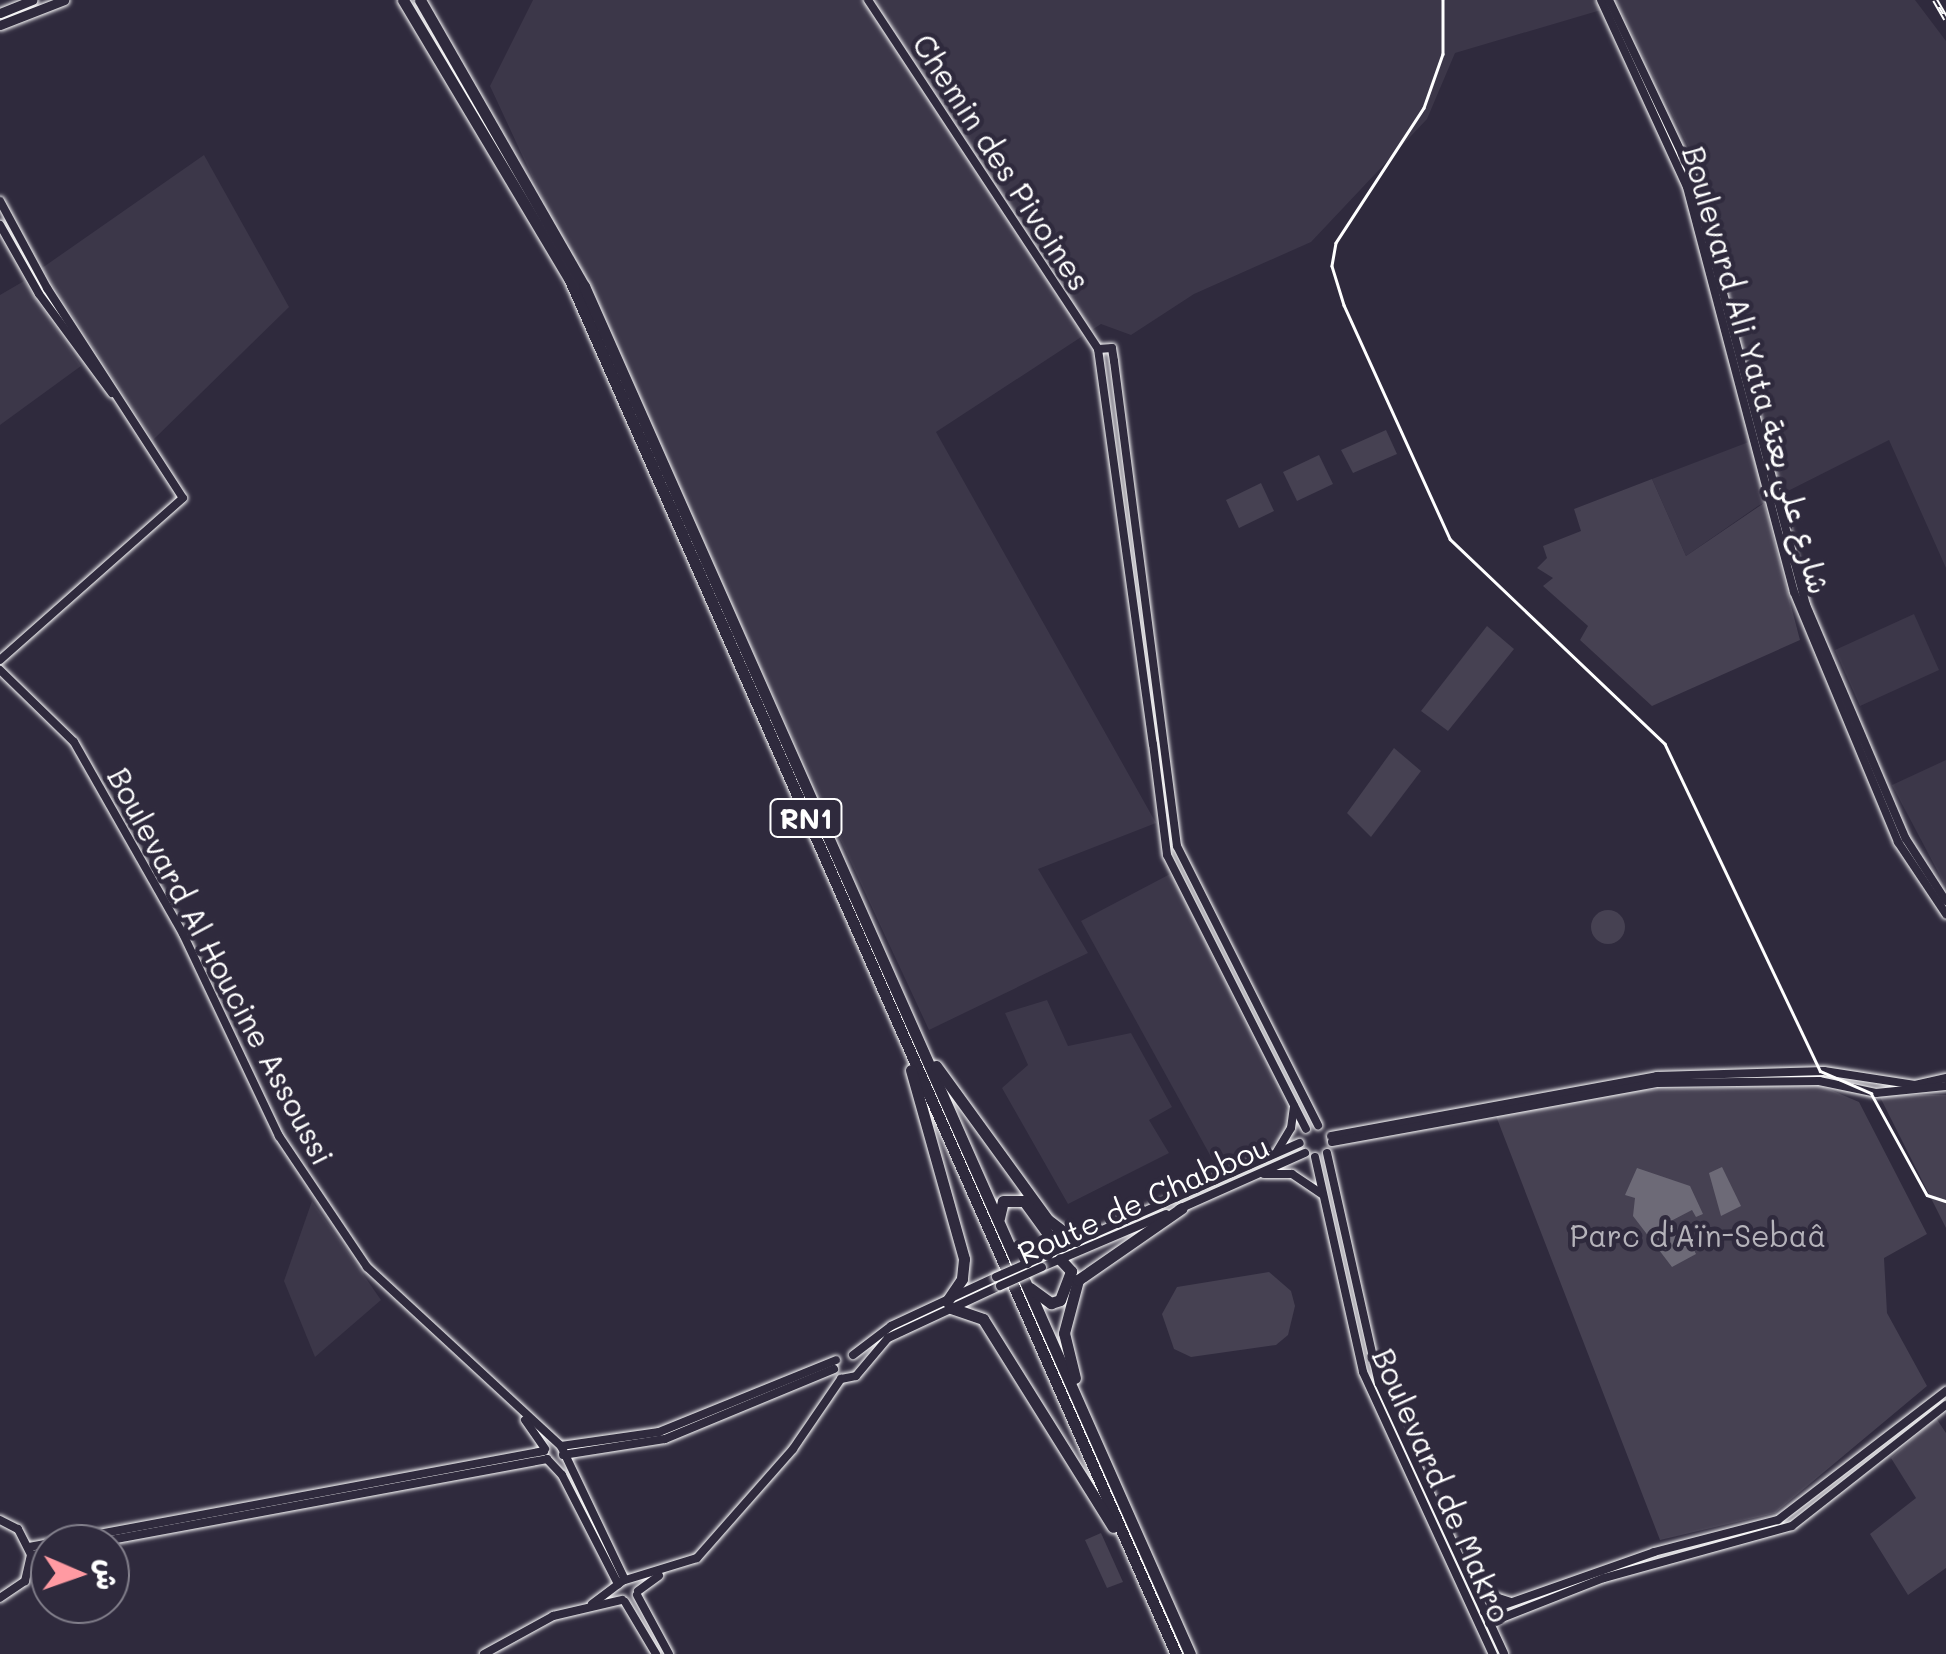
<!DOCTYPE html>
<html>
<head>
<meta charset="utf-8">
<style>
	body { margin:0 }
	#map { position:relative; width:1946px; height:1654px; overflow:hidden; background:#2f2a3d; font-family:Mali,"Playpen Sans Arabic",sans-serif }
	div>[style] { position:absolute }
	.built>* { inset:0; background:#3c3749 }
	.green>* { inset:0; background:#464152 }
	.round { border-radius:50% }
	.water>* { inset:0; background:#6d6a77 }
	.roads { filter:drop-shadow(0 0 2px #fff) drop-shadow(0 0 2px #fff) }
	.minor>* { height:8px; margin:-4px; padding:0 4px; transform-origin:4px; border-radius:4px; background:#2f2a3d }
	.major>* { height:9px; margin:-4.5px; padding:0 4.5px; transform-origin:4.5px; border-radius:4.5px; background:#2f2a3d }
	.highway>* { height:11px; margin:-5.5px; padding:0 5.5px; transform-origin:5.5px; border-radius:5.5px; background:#2f2a3d }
	.tram>* { height:2.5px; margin:-1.25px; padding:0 1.25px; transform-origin:1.25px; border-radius:1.25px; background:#fff }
	.rail>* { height:6px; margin-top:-3px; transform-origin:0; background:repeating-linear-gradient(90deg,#2f2a3d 0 8px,#fff 0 16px); box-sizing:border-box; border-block:2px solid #fff }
	.bridges { filter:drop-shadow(0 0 2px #fff) drop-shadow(0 0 2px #fff) }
	.minor-bridge>* { height:8px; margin:-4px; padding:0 4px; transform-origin:4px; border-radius:4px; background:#2f2a3d }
	span { translate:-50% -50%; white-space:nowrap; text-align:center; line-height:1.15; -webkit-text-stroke:9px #2f2a3d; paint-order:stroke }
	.shield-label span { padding:2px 8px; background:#2f2a3d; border:2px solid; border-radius:8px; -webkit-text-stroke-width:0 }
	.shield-label { font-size:28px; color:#fff; font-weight:700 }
	.street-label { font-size:30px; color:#fff }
	.park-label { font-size:30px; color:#b5b3ba }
	.north { position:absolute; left:30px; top:1524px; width:100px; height:100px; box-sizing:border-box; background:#2f2a3d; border:2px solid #827f8b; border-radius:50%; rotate:92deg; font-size:28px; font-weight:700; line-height:40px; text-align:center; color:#fff }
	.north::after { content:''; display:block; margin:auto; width:35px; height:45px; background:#ff9aa2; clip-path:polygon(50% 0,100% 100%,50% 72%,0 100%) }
</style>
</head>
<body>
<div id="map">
	<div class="built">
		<i style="clip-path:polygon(533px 0,1915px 0,1946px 41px,1946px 568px,1889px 440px,1758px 506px,1686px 556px,1652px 479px,1767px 435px,1694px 158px,1618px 5px,1455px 53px,1427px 119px,1311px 242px,1194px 294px,1131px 335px,1101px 324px,936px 432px,1156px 823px,1038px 869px,1088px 953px,929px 1030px,490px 86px)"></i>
		<i style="clip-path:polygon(204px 155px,289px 307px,153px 440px,42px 268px)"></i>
		<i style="clip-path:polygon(24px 281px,81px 366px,0 425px,0 295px)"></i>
		<i style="clip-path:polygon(1914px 614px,1939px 670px,1860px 706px,1835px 650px)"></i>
		<i style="clip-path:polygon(1946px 760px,1946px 887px,1892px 785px)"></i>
		<i style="clip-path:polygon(1172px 873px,1296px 1129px,1221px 1175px,1081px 921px)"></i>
		<i style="clip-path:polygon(1047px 1000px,1068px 1046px,1131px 1033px,1172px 1107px,1149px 1120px,1169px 1153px,1068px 1204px,1002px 1088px,1028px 1065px,1005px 1013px)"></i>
		<i style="clip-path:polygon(312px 1201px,381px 1300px,315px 1357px,284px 1281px)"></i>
	</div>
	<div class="green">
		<i style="clip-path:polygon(1386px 430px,1397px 454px,1353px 473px,1341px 450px)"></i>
		<i style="clip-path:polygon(1319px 455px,1333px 484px,1297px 501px,1283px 472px)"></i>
		<i style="clip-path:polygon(1652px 479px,1686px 556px,1764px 503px,1800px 640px,1652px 706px,1580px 640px,1588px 626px,1543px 586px,1553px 578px,1537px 568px,1547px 558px,1543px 546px,1581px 531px,1574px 509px)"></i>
		<i style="clip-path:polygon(1261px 483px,1274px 511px,1239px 528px,1226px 500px)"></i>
		<i style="clip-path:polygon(1487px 626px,1514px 649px,1448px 731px,1421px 711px)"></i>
		<i style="clip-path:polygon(1394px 748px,1421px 771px,1371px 837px,1347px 813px)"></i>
		<i class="round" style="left:1591px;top:910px;width:34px;height:34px"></i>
		<i style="clip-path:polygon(1819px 1085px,1859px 1102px,1927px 1234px,1884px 1258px,1887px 1313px,1927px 1386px,1775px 1513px,1660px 1540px,1496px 1116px,1642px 1090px)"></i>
		<i style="clip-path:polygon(1879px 1095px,1946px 1095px,1946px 1228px)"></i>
		<i style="clip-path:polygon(1269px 1272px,1291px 1291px,1295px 1306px,1288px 1335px,1276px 1345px,1191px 1357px,1174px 1349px,1162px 1314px,1177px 1287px)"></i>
		<i style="clip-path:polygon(1936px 1418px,1946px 1433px,1946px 1568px,1908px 1595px,1870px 1534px,1916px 1498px,1891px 1458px)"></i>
		<i style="clip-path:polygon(1101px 1533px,1123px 1582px,1107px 1588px,1085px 1540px)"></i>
	</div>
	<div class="water">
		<i style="clip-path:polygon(1722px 1167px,1741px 1206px,1721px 1216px,1709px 1173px)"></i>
		<i style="clip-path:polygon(1637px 1168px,1690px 1186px,1703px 1214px,1696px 1217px,1692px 1210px,1669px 1222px,1681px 1246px,1690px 1242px,1696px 1254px,1672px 1267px,1633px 1216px,1635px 1198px,1625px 1195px)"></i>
	</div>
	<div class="roads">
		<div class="minor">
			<i style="left:868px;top:0;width:418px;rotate:56.6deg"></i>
			<i style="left:1601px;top:0;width:206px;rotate:65.3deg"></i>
			<i style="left:1687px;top:187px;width:419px;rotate:75.2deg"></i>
			<i style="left:1794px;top:592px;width:271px;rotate:67.4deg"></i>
			<i style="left:1898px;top:842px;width:87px;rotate:56.3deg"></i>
			<i style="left:1609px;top:0;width:191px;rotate:64.6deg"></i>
			<i style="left:1691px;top:173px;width:447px;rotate:75.1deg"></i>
			<i style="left:1806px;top:605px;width:254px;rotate:66.9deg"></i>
			<i style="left:1906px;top:839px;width:74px;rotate:57.2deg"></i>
			<i style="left:0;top:201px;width:99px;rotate:61.6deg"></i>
			<i style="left:47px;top:288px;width:250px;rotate:57.1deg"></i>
			<i style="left:183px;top:498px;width:244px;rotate:138.5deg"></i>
			<i style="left:0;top:225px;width:79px;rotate:60.5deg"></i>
			<i style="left:39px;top:294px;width:123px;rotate:53.6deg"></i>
			<i style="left:1114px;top:361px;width:489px;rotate:82.6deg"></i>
			<i style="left:1177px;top:846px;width:313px;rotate:63.2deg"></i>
			<i style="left:1114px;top:361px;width:13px;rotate:-99deg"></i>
			<i style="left:1112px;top:348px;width:14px;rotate:176deg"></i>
			<i style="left:1098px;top:349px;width:399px;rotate:82.1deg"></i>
			<i style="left:0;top:670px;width:103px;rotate:44.2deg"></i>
			<i style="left:74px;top:742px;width:221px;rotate:60.4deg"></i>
			<i style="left:183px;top:934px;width:224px;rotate:64.6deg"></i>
			<i style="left:279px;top:1136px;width:158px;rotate:56.1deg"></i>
			<i style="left:367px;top:1267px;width:264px;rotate:42.7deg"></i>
			<i style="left:561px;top:1446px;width:148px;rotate:64.5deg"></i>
			<i style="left:1153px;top:744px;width:112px;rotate:82.8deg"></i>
			<i style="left:1167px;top:855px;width:307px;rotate:63.1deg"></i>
			<i style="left:1331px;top:1136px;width:331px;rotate:-10.4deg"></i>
			<i style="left:1657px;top:1076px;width:167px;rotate:-1.7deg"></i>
			<i style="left:1824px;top:1071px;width:92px;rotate:8.7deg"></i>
			<i style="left:1915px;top:1085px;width:32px;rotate:-13deg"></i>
			<i style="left:1332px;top:1142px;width:330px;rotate:-10.3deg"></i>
			<i style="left:1657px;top:1083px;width:162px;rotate:-0.7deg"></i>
			<i style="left:1819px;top:1081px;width:58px;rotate:11.9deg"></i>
			<i style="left:1876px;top:1093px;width:70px;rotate:-5.7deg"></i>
			<i style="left:1276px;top:1153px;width:29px;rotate:-59deg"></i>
			<i style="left:1291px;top:1128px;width:22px;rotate:-82deg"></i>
			<i style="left:1327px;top:1153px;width:236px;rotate:77.3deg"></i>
			<i style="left:1379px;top:1383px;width:298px;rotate:65.2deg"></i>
			<i style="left:1315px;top:1157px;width:220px;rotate:77.4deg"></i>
			<i style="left:1363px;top:1372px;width:311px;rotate:65.3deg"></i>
			<i style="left:1264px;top:1174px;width:28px"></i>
			<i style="left:1292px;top:1174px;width:37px;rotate:34deg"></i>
			<i style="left:1179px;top:1209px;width:138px;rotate:-24deg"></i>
			<i style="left:1048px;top:1254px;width:275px;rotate:-23.8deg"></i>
			<i style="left:1042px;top:1267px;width:135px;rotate:-23.1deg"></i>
			<i style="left:853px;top:1355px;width:48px;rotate:-37.3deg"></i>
			<i style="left:891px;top:1326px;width:116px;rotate:-25deg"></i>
			<i style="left:841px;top:1379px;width:15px;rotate:-11deg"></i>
			<i style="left:856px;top:1376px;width:50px;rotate:-49.9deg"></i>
			<i style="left:888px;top:1338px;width:123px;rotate:-24.9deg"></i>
			<i style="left:525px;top:1420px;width:35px;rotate:55deg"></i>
			<i style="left:561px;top:1446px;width:99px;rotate:-8.1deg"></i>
			<i style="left:659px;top:1432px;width:191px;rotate:-22.1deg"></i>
			<i style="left:563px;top:1455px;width:103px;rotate:-8.9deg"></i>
			<i style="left:665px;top:1439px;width:183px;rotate:-22.5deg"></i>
			<i style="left:547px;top:1459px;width:22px;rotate:47deg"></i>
			<i style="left:562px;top:1475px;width:123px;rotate:62.8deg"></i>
			<i style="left:0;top:1520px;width:20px;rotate:27deg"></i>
			<i style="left:18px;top:1529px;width:29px;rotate:63deg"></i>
			<i style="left:31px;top:1555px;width:27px;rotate:103deg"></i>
			<i style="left:25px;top:1581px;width:30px;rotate:146deg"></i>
			<i style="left:89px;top:1544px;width:466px;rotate:-10.5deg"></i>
			<i style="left:29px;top:1547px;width:524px;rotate:-10.56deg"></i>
			<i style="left:31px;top:1555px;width:19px;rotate:-9deg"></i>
			<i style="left:638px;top:1591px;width:26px;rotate:-36deg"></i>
			<i style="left:1477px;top:1591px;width:35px;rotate:18deg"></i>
			<i style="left:637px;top:1595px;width:67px;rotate:61.5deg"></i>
			<i style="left:625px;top:1602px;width:61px;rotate:59.2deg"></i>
			<i style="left:592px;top:1604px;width:38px;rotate:-37deg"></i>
			<i style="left:622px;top:1581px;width:78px;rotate:-17deg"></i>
			<i style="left:697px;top:1558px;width:145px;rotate:-48.6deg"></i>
			<i style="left:793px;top:1449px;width:85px;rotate:-55.6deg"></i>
			<i style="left:1484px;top:1612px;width:180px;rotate:-19.4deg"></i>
			<i style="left:1654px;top:1552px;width:128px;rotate:-14.5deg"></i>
			<i style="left:1778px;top:1520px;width:212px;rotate:-37.5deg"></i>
			<i style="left:1489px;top:1623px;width:123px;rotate:-21.4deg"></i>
			<i style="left:1604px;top:1578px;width:195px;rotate:-15.5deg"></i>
			<i style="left:1792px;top:1526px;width:196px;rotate:-38.2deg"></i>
			<i style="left:484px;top:1654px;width:79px;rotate:-28.8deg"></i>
			<i style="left:553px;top:1616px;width:71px;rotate:-13.1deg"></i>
		</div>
		<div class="major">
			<i style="left:0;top:13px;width:35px;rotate:-22deg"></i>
			<i style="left:0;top:25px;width:69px;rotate:-21.3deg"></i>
		</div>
		<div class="highway">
			<i style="left:403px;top:0;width:324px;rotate:59.2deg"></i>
			<i style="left:569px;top:278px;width:1504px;rotate:66.2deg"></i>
			<i style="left:420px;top:0;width:330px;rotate:60.2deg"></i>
			<i style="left:584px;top:286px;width:1496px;rotate:66.11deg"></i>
			<i style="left:936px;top:1066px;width:190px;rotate:54deg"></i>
			<i style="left:1048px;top:1220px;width:35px;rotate:37deg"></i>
			<i style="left:911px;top:1070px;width:196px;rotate:74.3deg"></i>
			<i style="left:964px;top:1259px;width:20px;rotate:96deg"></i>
			<i style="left:962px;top:1279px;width:27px;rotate:124deg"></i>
			<i style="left:999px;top:1218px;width:17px;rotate:-77deg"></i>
			<i style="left:1003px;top:1201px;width:21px"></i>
			<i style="left:1024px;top:1201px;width:46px;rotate:53.9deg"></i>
			<i style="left:1051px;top:1238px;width:17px;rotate:103deg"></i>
			<i style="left:1030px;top:1288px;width:26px;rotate:36deg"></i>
			<i style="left:1051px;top:1303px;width:9px;rotate:-18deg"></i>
			<i style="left:1060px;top:1300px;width:31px;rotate:-69deg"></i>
			<i style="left:1071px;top:1271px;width:16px;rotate:-133deg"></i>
			<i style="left:951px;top:1308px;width:34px;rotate:19deg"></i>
			<i style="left:983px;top:1319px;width:245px;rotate:58deg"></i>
			<i style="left:1075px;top:1378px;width:46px;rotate:-103.7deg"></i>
			<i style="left:1064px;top:1333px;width:55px;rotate:-75.2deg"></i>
			<i style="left:1078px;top:1280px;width:126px;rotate:-34.7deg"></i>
		</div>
	</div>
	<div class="tram">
		<i style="left:1443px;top:0;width:54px;rotate:90deg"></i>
		<i style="left:1443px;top:54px;width:57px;rotate:109.4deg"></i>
		<i style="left:1424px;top:108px;width:161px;rotate:123.1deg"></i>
		<i style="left:1336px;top:243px;width:23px;rotate:100deg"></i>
		<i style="left:1332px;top:266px;width:41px;rotate:72.9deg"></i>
		<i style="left:1344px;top:305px;width:257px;rotate:65.6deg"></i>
		<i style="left:1450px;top:539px;width:297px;rotate:43.6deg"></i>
		<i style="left:1665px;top:744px;width:362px;rotate:64.6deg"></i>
		<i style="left:1820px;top:1071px;width:56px;rotate:23.3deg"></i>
		<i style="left:1871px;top:1093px;width:116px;rotate:61.2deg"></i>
		<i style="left:1927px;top:1195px;width:20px;rotate:18deg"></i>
	</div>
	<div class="rail">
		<i style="left:1935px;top:0;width:22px;rotate:60deg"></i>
	</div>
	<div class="bridges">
		<div class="minor-bridge">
			<i style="left:996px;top:1277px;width:45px;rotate:-23.7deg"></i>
			<i style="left:1000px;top:1286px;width:46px;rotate:-24.3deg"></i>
		</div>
	</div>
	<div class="shield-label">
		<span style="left:806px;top:818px">RN1</span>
	</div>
	<div class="street-label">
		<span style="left:1002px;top:162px;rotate:57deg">Chemin des Pivoines</span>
		<span style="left:1757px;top:370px;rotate:74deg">Boulevard Ali Yata شارع علي يعتة</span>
		<span style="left:221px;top:966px;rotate:62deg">Boulevard Al Houcine Assoussi</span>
		<span style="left:1143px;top:1199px;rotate:-24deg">Route de Chabbou</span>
		<span style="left:1442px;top:1485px;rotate:66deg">Boulevard de Makro</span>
	</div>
	<div class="park-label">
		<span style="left:1698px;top:1235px">Parc d'Aïn-Sebaâ</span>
	</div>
	<div class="north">ش</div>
</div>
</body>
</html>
